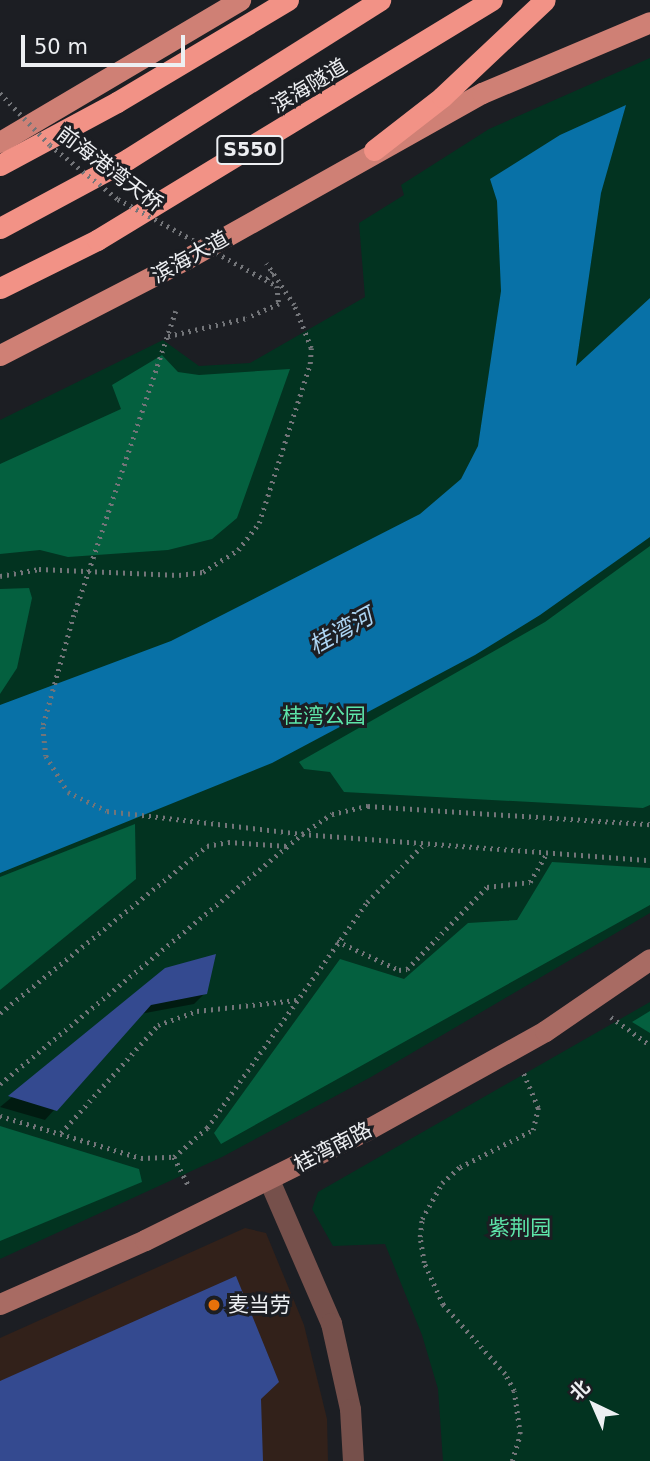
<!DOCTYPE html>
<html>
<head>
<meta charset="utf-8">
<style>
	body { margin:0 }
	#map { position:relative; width:650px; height:1461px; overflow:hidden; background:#1c1e23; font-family:"DejaVu Sans","Noto Sans SC",sans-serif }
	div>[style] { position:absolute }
	.commercial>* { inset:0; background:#32211a }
	.green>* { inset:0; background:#023320 }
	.forest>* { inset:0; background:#04603f }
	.water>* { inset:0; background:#0871a7 }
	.shadow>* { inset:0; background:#0007 }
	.building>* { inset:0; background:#344a90 }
	.path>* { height:4.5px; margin-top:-2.25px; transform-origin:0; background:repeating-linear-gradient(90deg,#737579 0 2px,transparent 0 7px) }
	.street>* { height:21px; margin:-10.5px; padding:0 10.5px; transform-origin:10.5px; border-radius:10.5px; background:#76504b }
	.secondary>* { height:21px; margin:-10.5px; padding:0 10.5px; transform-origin:10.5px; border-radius:10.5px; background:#a86b63 }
	.primary>* { height:21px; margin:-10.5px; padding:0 10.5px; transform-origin:10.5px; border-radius:10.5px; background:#cf8075 }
	.highway>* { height:21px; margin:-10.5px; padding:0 10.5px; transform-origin:10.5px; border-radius:10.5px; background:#f29286 }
	.path-bridge>* { height:4.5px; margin-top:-2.25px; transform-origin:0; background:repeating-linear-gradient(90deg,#737579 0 2px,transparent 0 7px) }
	.dots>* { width:19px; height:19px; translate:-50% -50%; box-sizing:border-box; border:4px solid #1c1e23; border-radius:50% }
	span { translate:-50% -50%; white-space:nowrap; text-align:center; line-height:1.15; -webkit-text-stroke:6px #1c1e23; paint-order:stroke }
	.shield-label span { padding:2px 5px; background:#1c1e23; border:2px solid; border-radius:5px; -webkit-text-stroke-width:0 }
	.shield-label { font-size:19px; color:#edeff2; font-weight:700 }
	.street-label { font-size:21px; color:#edeff2 }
	.park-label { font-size:21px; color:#5de5a9 }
	.poi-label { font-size:21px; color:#edeff2 }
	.left { translate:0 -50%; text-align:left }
	.water-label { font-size:23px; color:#add5f3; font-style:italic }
	.north { position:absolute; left:559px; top:1370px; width:70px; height:70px; -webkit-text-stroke:5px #1c1e23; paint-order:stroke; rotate:316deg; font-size:19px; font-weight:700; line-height:28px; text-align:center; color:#edeff2 }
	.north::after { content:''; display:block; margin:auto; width:24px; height:32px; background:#edeff2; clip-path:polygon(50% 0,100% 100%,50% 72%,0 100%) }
	.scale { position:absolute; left:21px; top:35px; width:164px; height:32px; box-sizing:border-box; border:4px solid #edeff2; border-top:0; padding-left:9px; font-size:21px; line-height:24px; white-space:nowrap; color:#edeff2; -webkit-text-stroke:5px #1c1e23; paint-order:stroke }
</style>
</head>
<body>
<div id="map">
	<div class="commercial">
		<i style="clip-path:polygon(245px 1228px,266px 1233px,304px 1325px,327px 1419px,328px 1461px,0 1461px,0 1338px)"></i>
	</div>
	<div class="green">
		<i style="clip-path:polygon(650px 58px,650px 913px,371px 1077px,222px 1157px,0 1259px,0 420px,163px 340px,199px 366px,250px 363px,365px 297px,359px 223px,404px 195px,401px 185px,489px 129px)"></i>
		<i style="clip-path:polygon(650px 1002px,650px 1461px,443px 1461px,438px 1389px,422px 1335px,385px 1244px,333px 1246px,312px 1209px,318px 1192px)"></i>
	</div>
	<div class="forest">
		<i style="clip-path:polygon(162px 355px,178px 372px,199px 375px,290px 369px,237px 518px,212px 539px,168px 550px,68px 557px,40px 550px,0 554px,0 464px,121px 409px,112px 385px)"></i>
		<i style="clip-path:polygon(650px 546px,650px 805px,643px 808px,344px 792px,330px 772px,304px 769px,299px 762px,545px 622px)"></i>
		<i style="clip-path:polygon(29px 588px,32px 598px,17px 668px,0 694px,0 589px)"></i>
		<i style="clip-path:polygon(135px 824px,136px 879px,0 990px,0 877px)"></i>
		<i style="clip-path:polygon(552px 862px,650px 868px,650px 905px,221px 1144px,214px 1133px,340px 959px,404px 979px,468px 923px,517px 920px)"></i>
		<i style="clip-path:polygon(650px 1011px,650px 1033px,632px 1022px)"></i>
		<i style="clip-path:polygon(0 1126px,139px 1169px,142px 1182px,0 1241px)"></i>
	</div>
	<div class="water">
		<i style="clip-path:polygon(626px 105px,601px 193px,576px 366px,650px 298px,650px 537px,540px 615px,475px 655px,272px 763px,0 873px,0 705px,171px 641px,420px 514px,461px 479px,478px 446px,501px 291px,497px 201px,490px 179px,560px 135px)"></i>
	</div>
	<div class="shadow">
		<i style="clip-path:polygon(166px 970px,205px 993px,194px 1004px,140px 1014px,45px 1120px,0 1107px)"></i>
	</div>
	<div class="building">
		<i style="clip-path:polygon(216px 954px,207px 994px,151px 1005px,57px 1111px,8px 1096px,165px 968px)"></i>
		<i style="clip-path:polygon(236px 1276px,279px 1382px,261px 1399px,263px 1461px,0 1461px,0 1381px)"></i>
	</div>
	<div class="path">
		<i style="left:267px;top:279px;width:9px;rotate:-54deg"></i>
		<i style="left:176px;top:311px;width:321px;rotate:108.5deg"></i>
		<i style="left:74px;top:615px;width:116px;rotate:105.5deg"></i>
		<i style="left:43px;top:727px;width:29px;rotate:84deg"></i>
		<i style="left:46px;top:756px;width:42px;rotate:58.6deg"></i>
		<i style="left:68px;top:792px;width:43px;rotate:26deg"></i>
		<i style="left:107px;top:811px;width:196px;rotate:6.7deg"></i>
		<i style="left:302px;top:834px;width:36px;rotate:-34deg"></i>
		<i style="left:332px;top:814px;width:37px;rotate:-13deg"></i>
		<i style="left:368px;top:806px;width:283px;rotate:3.7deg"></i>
		<i style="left:168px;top:336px;width:81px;rotate:-12.8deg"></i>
		<i style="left:0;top:576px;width:40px;rotate:-10deg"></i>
		<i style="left:39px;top:569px;width:140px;rotate:2.5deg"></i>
		<i style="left:179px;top:575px;width:24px;rotate:-7deg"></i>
		<i style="left:203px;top:572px;width:41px;rotate:-32.2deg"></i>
		<i style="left:238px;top:550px;width:34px;rotate:-52deg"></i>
		<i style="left:259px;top:523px;width:167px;rotate:-72.2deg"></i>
		<i style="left:310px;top:364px;width:16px;rotate:-86deg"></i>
		<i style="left:311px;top:348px;width:46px;rotate:-111.6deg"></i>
		<i style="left:294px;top:305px;width:50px;rotate:-123.7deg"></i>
		<i style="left:337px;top:941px;width:68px;rotate:25.1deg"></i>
		<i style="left:399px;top:970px;width:8px;rotate:-7deg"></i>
		<i style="left:407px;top:969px;width:115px;rotate:-45.7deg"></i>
		<i style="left:487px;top:887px;width:43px;rotate:-6.6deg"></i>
		<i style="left:530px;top:882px;width:32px;rotate:-60deg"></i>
		<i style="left:0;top:1013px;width:266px;rotate:-38.9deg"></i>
		<i style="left:207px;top:846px;width:21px;rotate:-11deg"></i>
		<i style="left:228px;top:842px;width:60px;rotate:3.8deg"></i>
		<i style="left:611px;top:1017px;width:48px;rotate:35.7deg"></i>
		<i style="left:0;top:1084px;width:392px;rotate:-39.6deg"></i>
		<i style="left:302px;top:834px;width:349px;rotate:4.3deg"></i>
		<i style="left:0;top:1116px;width:147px;rotate:16.6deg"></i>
		<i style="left:141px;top:1158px;width:33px;rotate:-2deg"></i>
		<i style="left:174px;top:1157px;width:44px;rotate:-41.3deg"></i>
		<i style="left:207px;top:1128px;width:277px;rotate:-54.7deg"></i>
		<i style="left:367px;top:902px;width:78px;rotate:-45.5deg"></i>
		<i style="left:61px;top:1133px;width:145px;rotate:-48.1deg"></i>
		<i style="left:158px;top:1025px;width:41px;rotate:-19.7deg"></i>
		<i style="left:197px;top:1011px;width:100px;rotate:-6.3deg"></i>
		<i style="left:174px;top:1157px;width:31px;rotate:63deg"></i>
		<i style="left:512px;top:1461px;width:28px;rotate:-73deg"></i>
		<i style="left:520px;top:1434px;width:43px;rotate:-97.9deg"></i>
		<i style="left:514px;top:1391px;width:19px;rotate:-118deg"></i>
		<i style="left:505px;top:1374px;width:93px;rotate:-131.9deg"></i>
		<i style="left:443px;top:1305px;width:46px;rotate:-114.3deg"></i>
		<i style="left:424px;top:1263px;width:26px;rotate:-99deg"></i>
		<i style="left:420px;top:1237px;width:18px;rotate:-84deg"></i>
		<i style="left:422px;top:1219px;width:41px;rotate:-60.9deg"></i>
		<i style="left:442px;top:1183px;width:24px;rotate:-42deg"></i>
		<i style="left:460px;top:1167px;width:82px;rotate:-26.9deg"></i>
		<i style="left:533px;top:1130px;width:23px;rotate:-77deg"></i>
		<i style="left:538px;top:1108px;width:41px;rotate:-112.8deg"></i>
	</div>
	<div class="street">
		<i style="left:269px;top:1180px;width:156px;rotate:66.6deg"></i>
		<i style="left:331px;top:1323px;width:88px;rotate:77.5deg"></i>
		<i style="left:350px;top:1409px;width:52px;rotate:86.7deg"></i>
	</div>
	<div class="secondary">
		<i style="left:0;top:1304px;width:158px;rotate:-23.8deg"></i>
		<i style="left:145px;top:1240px;width:243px;rotate:-26.4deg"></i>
		<i style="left:363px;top:1132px;width:208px;rotate:-29deg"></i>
		<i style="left:545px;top:1031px;width:127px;rotate:-34.4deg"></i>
	</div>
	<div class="primary">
		<i style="left:0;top:142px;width:279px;rotate:-30.6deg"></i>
		<i style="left:0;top:355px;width:209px;rotate:-27.3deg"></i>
		<i style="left:186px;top:259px;width:339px;rotate:-29.3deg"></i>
		<i style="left:482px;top:93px;width:182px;rotate:-22.9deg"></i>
	</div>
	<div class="highway">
		<i style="left:374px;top:150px;width:86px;rotate:-37.9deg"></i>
		<i style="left:442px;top:97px;width:141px;rotate:-43.3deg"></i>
		<i style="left:0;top:165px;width:133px;rotate:-28.3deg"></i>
		<i style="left:117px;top:102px;width:199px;rotate:-30.8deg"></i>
		<i style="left:0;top:228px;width:145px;rotate:-28.3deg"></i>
		<i style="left:128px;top:159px;width:298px;rotate:-32.2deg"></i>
		<i style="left:0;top:288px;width:108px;rotate:-26.3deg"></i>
		<i style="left:97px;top:240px;width:462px;rotate:-31.3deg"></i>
	</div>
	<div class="path-bridge">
		<i style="left:0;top:93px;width:72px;rotate:46.1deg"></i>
		<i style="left:50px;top:145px;width:87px;rotate:38.5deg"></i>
		<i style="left:118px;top:199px;width:181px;rotate:28.7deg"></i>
		<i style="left:277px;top:286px;width:18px;rotate:84deg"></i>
		<i style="left:279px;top:304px;width:35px;rotate:156deg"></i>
	</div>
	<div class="dots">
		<i style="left:214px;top:1305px;background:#e8710a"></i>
	</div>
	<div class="shield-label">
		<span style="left:250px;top:150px">S550</span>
	</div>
	<div class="street-label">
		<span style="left:309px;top:86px;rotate:-31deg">滨海隧道</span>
		<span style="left:110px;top:169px;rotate:37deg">前海港湾天桥</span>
		<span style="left:190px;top:257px;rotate:-29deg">滨海大道</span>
		<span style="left:333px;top:1147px;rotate:-27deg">桂湾南路</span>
	</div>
	<div class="park-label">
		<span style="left:324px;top:716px">桂湾公园</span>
		<span style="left:520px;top:1228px">紫荆园</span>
	</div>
	<div class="poi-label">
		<span class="left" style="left:228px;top:1305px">麦当劳</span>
	</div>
	<div class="water-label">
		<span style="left:341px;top:631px;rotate:-29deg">桂湾河</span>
	</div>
	<div class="north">北</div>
	<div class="scale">50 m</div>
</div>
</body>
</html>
